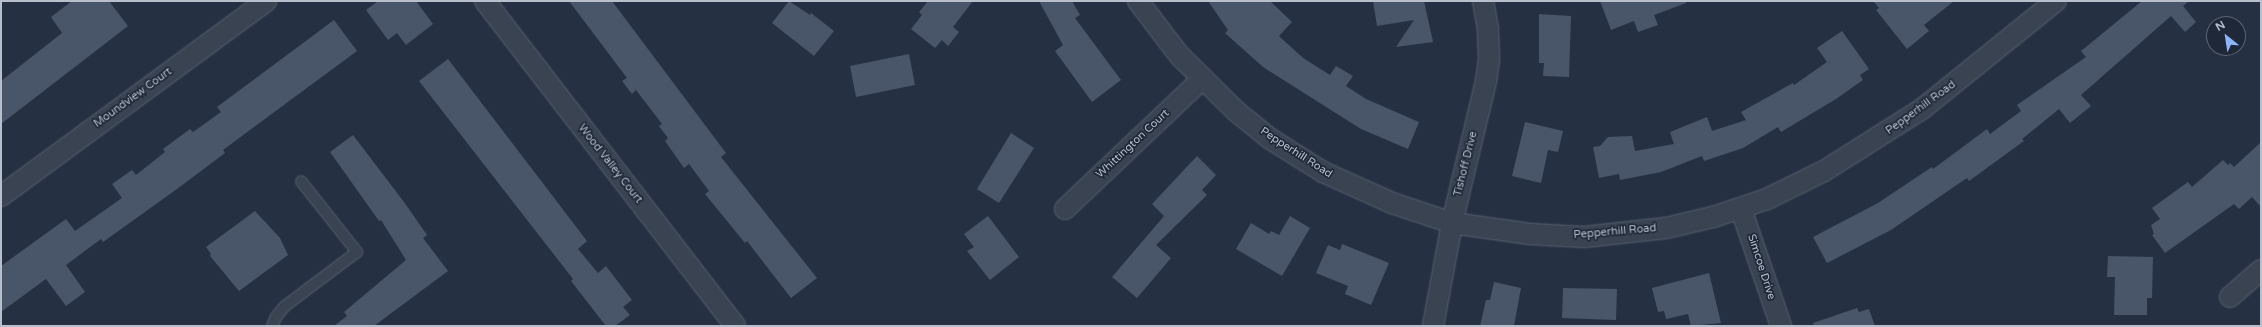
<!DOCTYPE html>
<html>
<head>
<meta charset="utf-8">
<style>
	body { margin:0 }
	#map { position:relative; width:2262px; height:327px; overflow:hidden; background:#253143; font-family:"Varela Round",sans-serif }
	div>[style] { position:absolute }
	.building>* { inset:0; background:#495569 }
	.roads { filter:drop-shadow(0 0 1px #586170) drop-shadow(0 0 1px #586170) }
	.lane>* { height:10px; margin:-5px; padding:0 5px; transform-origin:5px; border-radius:5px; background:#3a4352 }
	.street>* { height:20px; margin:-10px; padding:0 10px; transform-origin:10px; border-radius:10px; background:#3a4352 }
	span { translate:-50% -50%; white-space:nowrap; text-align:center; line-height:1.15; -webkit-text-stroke:3.5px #1e2838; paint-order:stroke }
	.street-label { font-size:11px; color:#b7bfcc }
	.frame { position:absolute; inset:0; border:2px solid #b7bfcc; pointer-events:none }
	.north { position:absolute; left:2206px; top:16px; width:40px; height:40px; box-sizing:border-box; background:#1e2838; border:1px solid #5b6473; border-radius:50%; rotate:330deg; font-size:11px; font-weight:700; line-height:16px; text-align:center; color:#b7bfcc }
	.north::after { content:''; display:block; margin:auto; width:14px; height:18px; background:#8cb5fc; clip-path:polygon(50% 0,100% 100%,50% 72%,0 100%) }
</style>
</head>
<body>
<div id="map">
	<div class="building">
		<i style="clip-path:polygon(72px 1px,109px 1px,128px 26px,1px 124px,1px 81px,62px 33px,51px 17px)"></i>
		<i style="clip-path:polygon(378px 1px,416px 1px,433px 24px,406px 45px,397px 33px,388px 40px,366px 10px)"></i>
		<i style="clip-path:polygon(569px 1px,612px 1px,726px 153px,721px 157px,817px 278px,791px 298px,747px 241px,745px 243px,705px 194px,709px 191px,689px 164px,684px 168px,665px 141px,668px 138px,659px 126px,662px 124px,636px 90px,632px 94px,622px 81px,627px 78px)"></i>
		<i style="clip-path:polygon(789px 1px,810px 15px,811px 13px,834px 31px,814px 56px,772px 23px)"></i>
		<i style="clip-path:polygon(928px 1px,973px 1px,953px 27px,959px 32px,948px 46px,942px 40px,935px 48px,911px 29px,922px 15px,919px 12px)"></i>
		<i style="clip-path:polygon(1039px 1px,1072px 1px,1080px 15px,1075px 18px,1121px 80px,1092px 102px,1055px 51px,1063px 45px)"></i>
		<i style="clip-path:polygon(1208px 1px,1270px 1px,1292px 22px,1279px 36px,1303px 58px,1330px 75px,1336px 66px,1353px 76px,1346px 86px,1366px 99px,1419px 122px,1408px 149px,1361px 129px,1263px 67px,1225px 33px,1228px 30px)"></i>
		<i style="clip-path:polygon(1373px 1px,1424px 1px,1433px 42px,1396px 47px,1414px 20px,1377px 26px)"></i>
		<i style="clip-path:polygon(1600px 1px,1686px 1px,1686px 3px,1654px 15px,1658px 25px,1638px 32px,1634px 21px,1611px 30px)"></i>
		<i style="clip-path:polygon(1873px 1px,1954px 1px,1924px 25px,1929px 31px,1907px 49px,1876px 10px,1879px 8px)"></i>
		<i style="clip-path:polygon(2142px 1px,2189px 1px,2183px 6px,2196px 22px,2185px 32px,2171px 16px,2081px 95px,2091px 106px,2070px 123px,2059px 109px,2022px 139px,2024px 141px,1969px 181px,1967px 178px,1891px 230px,1827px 263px,1813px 237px,1878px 203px,1932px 167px,1933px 169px,1987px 129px,1990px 134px,2021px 111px,2017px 105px,2086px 57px,2081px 51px)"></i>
		<i style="clip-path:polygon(1539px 14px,1571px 16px,1569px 77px,1543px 76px,1544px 63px,1539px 63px)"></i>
		<i style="clip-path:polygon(334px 20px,357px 51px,223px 150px,225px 153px,177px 189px,103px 242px,101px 239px,66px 265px,85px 292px,66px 306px,46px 279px,1px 312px,1px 266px,66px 219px,75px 231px,122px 198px,112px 184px,132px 170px,136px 175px,165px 152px,163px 149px,190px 129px,193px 132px,221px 112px,217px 107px)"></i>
		<i style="clip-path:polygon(1842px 31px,1869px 69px,1860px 75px,1863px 80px,1836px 99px,1781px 132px,1778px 127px,1743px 148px,1704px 161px,1702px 156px,1661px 172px,1620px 180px,1619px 174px,1599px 178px,1593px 147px,1600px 146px,1608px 137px,1632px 136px,1635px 151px,1674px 144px,1670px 132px,1707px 117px,1712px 131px,1746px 120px,1741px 112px,1793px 83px,1794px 85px,1827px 62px,1817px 48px)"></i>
		<i style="clip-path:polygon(909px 54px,915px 85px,856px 97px,850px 66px)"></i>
		<i style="clip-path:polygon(448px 59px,587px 241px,578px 249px,598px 273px,606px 266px,632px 300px,623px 307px,630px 315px,615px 326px,606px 326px,571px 281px,573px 279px,419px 81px)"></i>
		<i style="clip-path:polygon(1525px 122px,1563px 131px,1558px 152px,1548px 150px,1541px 183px,1512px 176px)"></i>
		<i style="clip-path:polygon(1011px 133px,1034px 148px,999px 203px,977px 189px)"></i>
		<i style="clip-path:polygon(353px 135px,404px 202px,427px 235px,423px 238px,448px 271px,374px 326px,334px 326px,347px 316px,344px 312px,406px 260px,381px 220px,379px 221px,330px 152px)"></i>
		<i style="clip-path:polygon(2261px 142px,2261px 207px,2252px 197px,2239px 209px,2234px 204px,2165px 253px,2152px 235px,2154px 234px,2151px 225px,2160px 219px,2152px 208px,2188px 182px,2192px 187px,2223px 160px,2228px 165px,2230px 163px,2234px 167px)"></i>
		<i style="clip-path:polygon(1197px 156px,1216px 175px,1202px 190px,1207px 195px,1156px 245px,1171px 258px,1137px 298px,1112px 277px,1164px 216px,1152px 204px)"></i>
		<i style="clip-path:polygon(255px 211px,280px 238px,288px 255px,239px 291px,210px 256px,211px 254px,206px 247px)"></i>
		<i style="clip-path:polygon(988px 216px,1019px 257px,990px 280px,967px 251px,974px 247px,964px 234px)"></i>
		<i style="clip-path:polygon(1290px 216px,1310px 228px,1282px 276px,1236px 249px,1251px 223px,1269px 234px,1271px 231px,1279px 235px)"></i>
		<i style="clip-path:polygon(1342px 244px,1389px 263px,1371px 305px,1345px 294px,1348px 286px,1316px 273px,1328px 245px,1340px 250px)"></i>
		<i style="clip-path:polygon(2108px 256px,2153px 257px,2152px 298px,2147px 298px,2147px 315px,2114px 315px,2115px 277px,2107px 277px)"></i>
		<i style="clip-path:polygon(1709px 273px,1721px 323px,1691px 326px,1688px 314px,1666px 319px,1664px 311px,1658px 312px,1652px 288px)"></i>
		<i style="clip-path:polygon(1494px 282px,1521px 288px,1514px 326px,1480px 326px,1486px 300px,1490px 300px)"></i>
		<i style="clip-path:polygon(1563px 288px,1617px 289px,1616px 320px,1562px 318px)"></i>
		<i style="clip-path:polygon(1857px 308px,1859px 312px,1869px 309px,1875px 326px,1814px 326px,1813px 323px)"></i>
	</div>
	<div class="roads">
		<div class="lane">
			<i style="left:272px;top:326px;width:10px;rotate:-66deg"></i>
			<i style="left:276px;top:317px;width:14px;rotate:-51deg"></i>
			<i style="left:285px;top:306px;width:90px;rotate:-36.9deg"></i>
			<i style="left:357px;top:252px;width:90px;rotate:-128.3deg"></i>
		</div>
		<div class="street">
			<i style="left:485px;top:1px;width:410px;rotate:52.4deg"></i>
			<i style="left:1138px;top:1px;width:68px;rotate:52.8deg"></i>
			<i style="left:1179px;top:55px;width:81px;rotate:44.5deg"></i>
			<i style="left:1237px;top:112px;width:41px;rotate:39.1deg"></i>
			<i style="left:1269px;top:138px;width:64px;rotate:32.2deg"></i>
			<i style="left:1323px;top:172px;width:76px;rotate:24.2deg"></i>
			<i style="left:1392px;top:203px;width:63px;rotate:18.4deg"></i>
			<i style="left:1452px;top:223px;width:79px;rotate:8deg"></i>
			<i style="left:1530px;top:234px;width:54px;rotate:3.2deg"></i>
			<i style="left:1584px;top:237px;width:82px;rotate:-6.3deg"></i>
			<i style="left:1666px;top:228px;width:48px;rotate:-13.2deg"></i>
			<i style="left:1713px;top:217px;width:57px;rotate:-18.4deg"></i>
			<i style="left:1767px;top:199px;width:64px;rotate:-26.2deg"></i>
			<i style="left:1824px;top:171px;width:116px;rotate:-32.3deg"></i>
			<i style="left:1922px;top:109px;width:172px;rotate:-38.9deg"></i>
			<i style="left:1px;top:196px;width:329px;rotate:-36.3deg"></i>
			<i style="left:1065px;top:209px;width:189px;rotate:-43.5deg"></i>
			<i style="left:1741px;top:209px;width:124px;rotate:71.1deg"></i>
			<i style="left:2230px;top:297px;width:41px;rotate:-41.1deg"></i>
			<i style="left:1433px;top:326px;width:105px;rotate:-79.5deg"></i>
			<i style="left:1452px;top:223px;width:146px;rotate:-76.5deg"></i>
			<i style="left:1486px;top:81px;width:22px;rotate:-82deg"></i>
			<i style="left:1489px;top:59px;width:30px;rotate:-92deg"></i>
			<i style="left:1488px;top:29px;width:28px;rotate:-100deg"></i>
		</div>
	</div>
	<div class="street-label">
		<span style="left:133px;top:98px;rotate:-36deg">Moundview Court</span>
		<span style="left:1921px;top:108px;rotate:-36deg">Pepperhill Road</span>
		<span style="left:1133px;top:144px;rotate:-43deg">Whittington Court</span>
		<span style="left:1296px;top:153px;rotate:33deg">Pepperhill Road</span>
		<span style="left:610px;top:164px;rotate:52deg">Wood Valley Court</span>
		<span style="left:1466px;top:164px;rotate:-76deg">Tishoff Drive</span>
		<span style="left:1615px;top:232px;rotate:-5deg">Pepperhill Road</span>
		<span style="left:1761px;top:267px;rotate:72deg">Simcoe Drive</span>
	</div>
	<div class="frame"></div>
	<div class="north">N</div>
</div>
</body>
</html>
